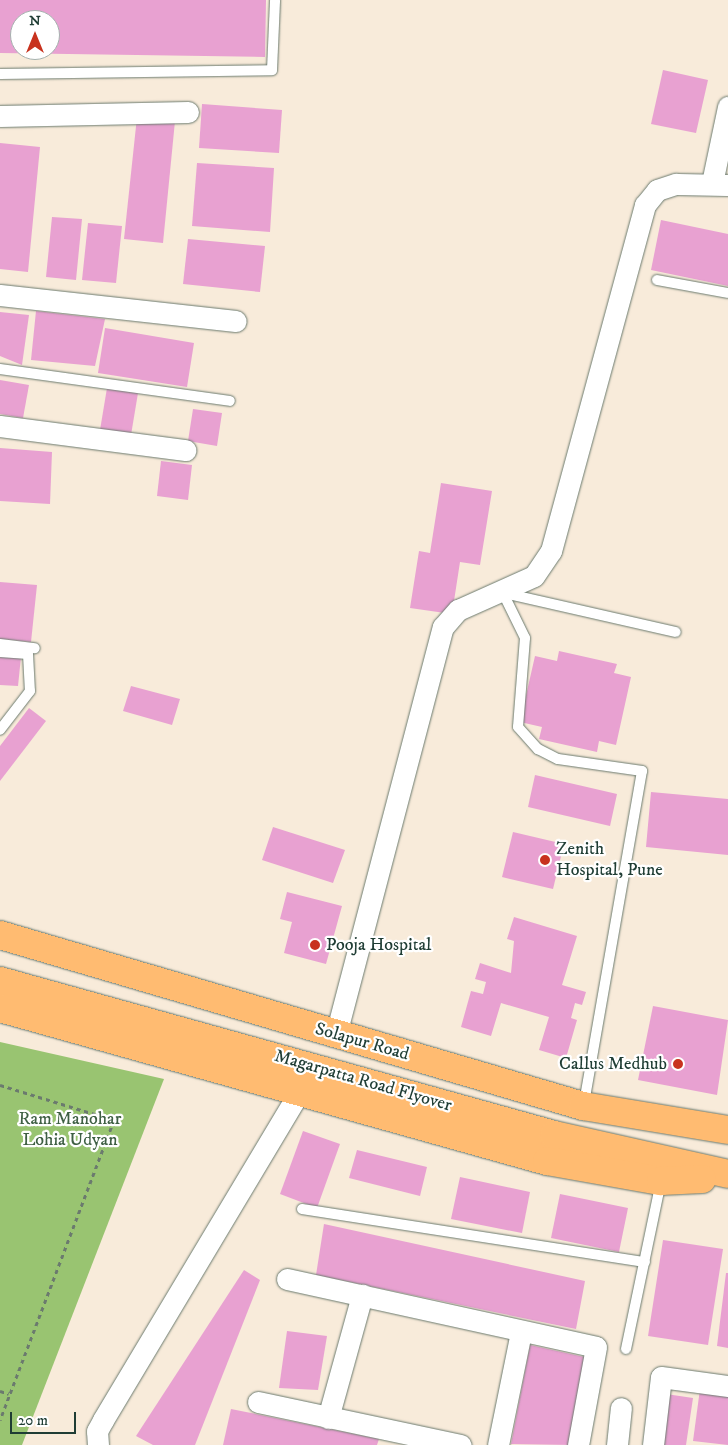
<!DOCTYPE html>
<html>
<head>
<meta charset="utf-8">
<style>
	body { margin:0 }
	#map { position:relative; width:728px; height:1445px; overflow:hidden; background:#f8ebda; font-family:"IM FELL DW Pica",serif }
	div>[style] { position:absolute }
	.green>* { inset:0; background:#99c471 }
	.building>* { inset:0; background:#e8a1d1 }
	.path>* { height:3px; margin-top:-1.5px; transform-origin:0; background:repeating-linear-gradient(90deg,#6b7a6e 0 4px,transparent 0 8px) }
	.roads { filter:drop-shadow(0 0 1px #6b7a6e) drop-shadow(0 0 1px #6b7a6e) }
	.lane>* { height:10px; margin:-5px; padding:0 5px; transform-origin:5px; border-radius:5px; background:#fff }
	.street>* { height:21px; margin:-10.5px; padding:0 10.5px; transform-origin:10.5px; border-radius:10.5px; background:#fff }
	.highway>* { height:28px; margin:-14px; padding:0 14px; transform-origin:14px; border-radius:14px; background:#ffbb71 }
	.dots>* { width:14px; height:14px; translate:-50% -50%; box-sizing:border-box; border:2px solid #fff; border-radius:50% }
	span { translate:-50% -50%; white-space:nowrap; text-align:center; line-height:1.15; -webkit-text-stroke:4.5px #fff; paint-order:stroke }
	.poi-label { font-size:18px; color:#1f3d34 }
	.left { translate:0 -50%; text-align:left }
	.right { translate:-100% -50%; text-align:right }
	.street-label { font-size:18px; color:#1f3d34 }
	.park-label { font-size:18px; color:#3e5f43 }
	.north { position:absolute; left:10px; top:10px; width:50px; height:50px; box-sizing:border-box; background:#fff; border:1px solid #a5b1ae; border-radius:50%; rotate:0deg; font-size:14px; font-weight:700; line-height:20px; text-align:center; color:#1f3d34 }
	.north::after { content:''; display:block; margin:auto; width:18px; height:22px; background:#c8321e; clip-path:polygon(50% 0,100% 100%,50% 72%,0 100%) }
	.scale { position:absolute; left:10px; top:1412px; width:66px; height:22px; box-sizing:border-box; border:2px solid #1f3d34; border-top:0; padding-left:6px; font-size:15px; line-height:18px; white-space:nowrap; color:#1f3d34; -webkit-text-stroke:4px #fff; paint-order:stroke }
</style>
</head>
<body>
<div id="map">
	<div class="green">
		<i style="clip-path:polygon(0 1042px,164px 1079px,22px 1445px,0 1445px)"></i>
	</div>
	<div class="building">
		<i style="clip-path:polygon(evenodd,0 0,266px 0,265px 57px,0 53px,0 0,20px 20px,50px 20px,50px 50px,20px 50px,20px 20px)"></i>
		<i style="clip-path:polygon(663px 70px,708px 80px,696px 133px,651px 124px)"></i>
		<i style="clip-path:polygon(202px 104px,282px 110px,279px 153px,199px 148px)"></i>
		<i style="clip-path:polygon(137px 117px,175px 121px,163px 243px,124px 239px)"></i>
		<i style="clip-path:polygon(0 143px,40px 147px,28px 272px,0 269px)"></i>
		<i style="clip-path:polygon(197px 163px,274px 168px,270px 232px,192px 226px)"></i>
		<i style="clip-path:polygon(52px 217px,82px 219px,76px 280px,46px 277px)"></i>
		<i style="clip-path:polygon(661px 220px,728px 234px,728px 286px,651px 270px)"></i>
		<i style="clip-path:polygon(88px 223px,122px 226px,116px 283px,82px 280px)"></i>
		<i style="clip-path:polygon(188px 239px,265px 246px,260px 292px,183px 284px)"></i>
		<i style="clip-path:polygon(36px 311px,105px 319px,95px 366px,31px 360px)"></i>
		<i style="clip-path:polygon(0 312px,29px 315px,22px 365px,0 356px)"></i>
		<i style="clip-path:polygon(105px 328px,194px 343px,187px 387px,98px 373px)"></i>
		<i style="clip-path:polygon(0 380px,29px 385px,23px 418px,0 414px)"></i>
		<i style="clip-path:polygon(107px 388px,138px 393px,131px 435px,100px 430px)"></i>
		<i style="clip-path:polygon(193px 409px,222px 413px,217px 446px,188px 441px)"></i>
		<i style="clip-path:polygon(0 448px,52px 452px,50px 504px,0 501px)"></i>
		<i style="clip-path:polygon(161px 461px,192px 465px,188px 500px,157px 496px)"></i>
		<i style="clip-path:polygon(441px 483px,492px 491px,480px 565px,460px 562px,452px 614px,410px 608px,419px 551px,430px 553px)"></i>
		<i style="clip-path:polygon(0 582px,37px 585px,31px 642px,0 639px)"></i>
		<i style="clip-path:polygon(559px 651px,617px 664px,614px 673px,631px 677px,616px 745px,599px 741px,597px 752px,539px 739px,542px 727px,520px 722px,535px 656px,557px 661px)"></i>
		<i style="clip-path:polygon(0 656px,21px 657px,18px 686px,0 685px)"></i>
		<i style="clip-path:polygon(131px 686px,180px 699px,172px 725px,123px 711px)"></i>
		<i style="clip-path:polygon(29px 708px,46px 721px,0 781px,0 746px)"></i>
		<i style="clip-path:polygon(535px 775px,617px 794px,610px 826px,528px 807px)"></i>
		<i style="clip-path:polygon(651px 792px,728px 799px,728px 855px,646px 847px)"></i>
		<i style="clip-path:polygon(273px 827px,345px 850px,333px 883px,262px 860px)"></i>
		<i style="clip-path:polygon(513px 832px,564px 844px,553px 889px,502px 877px)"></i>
		<i style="clip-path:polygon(287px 892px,342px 906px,326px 964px,284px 953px,292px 922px,280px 919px)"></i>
		<i style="clip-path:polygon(514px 917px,577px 936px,562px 985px,586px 992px,582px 1005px,575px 1003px,571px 1018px,577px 1020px,566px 1058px,539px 1050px,549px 1017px,501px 1003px,491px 1036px,461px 1027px,471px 991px,483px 994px,486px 982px,475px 979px,480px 963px,511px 973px,514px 941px,507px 939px)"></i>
		<i style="clip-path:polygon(653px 1006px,728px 1020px,717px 1095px,638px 1080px)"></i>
		<i style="clip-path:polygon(303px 1131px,340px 1144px,317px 1208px,280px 1194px)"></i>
		<i style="clip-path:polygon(357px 1150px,427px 1167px,420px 1196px,349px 1178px)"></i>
		<i style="clip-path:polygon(460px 1177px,530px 1192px,522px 1233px,451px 1219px)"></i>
		<i style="clip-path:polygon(560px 1194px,628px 1208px,619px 1252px,551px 1238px)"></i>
		<i style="clip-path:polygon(324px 1224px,585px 1281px,576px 1329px,316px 1275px)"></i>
		<i style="clip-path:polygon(663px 1240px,723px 1249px,708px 1345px,648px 1336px)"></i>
		<i style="clip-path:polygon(244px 1270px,260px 1280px,195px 1445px,153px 1445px,136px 1436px)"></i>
		<i style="clip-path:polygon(726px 1273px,728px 1273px,728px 1348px,717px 1346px)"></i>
		<i style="clip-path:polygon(287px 1331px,327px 1336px,318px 1390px,279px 1388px)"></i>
		<i style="clip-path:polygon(530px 1345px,589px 1358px,573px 1445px,511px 1444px)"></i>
		<i style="clip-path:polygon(700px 1389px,728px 1392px,728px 1445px,693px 1441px)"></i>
		<i style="clip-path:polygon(666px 1394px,693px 1398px,686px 1445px,658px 1445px)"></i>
		<i style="clip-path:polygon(231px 1409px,379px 1439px,377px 1445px,223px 1445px)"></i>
	</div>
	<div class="path">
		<i style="left:0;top:1085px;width:119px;rotate:17.1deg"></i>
		<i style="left:114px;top:1120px;width:321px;rotate:110.8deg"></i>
		<i style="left:0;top:1391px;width:9px;rotate:18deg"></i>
	</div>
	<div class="roads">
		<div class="lane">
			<i style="left:0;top:74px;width:272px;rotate:-0.8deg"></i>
			<i style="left:272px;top:70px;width:70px;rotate:-87.5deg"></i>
			<i style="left:657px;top:280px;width:72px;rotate:10.4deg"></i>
			<i style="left:0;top:369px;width:232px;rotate:7.9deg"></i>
			<i style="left:503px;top:593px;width:50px;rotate:63.9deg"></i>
			<i style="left:525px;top:638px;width:89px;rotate:94.5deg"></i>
			<i style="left:518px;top:727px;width:30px;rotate:48deg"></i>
			<i style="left:538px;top:749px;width:22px;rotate:27deg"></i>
			<i style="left:558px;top:759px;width:85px;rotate:8.1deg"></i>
			<i style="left:642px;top:771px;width:339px;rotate:99.9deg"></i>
			<i style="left:504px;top:593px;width:176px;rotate:12.8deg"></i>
			<i style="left:0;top:644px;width:35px;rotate:7deg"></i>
			<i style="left:0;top:652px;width:28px;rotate:4deg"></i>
			<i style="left:28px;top:654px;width:37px;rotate:87deg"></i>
			<i style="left:30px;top:691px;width:49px;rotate:127.6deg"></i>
			<i style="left:302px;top:1209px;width:347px;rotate:8.8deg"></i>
			<i style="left:626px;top:1349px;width:171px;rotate:-78.2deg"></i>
		</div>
		<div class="street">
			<i style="left:0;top:116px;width:188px;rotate:-1.2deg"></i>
			<i style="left:712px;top:183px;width:78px;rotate:-78.1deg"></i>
			<i style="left:0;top:295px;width:237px;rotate:6.3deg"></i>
			<i style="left:0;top:426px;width:187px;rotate:7.4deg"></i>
			<i style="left:336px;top:1034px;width:421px;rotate:-75.3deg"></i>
			<i style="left:443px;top:627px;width:23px;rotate:-49deg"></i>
			<i style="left:458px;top:610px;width:83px;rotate:-24.1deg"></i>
			<i style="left:534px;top:576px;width:30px;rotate:-56deg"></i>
			<i style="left:551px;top:551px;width:359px;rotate:-74.8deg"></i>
			<i style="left:645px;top:205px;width:19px;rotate:-51deg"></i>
			<i style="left:657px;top:190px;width:20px;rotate:-18deg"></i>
			<i style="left:676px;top:184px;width:52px;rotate:1.1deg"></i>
			<i style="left:287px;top:1279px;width:316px;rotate:12.4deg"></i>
			<i style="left:596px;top:1347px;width:100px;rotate:100.4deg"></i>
			<i style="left:258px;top:1402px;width:207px;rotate:12deg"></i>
			<i style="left:328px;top:1418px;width:128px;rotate:-74.5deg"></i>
			<i style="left:98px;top:1445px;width:14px;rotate:-94deg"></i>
			<i style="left:97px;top:1431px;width:13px;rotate:-61deg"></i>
			<i style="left:103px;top:1420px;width:380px;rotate:-59.1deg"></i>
			<i style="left:498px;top:1445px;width:115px;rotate:-78.5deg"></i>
			<i style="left:617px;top:1445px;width:37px;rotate:-84deg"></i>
			<i style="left:653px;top:1445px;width:68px;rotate:-83.3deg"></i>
			<i style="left:661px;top:1377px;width:68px;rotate:7.7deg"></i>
		</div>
		<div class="highway">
			<i style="left:0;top:935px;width:608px;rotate:16.35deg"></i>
			<i style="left:583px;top:1106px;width:147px;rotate:9.4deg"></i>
			<i style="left:0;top:981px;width:575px;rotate:15.53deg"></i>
			<i style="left:554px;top:1135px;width:178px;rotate:12.6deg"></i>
			<i style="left:0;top:1008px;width:568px;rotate:15.63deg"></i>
			<i style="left:547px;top:1161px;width:116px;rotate:10deg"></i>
			<i style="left:661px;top:1181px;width:41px;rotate:-2.8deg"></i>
		</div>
	</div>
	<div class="dots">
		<i style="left:545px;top:860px;background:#c8321e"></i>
		<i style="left:315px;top:945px;background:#c8321e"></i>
		<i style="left:678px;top:1064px;background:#c8321e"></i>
	</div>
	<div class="poi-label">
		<span class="left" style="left:556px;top:860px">Zenith<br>Hospital, Pune</span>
		<span class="left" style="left:326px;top:945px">Pooja Hospital</span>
		<span class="right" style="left:667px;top:1064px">Callus Medhub</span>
	</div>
	<div class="street-label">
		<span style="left:362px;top:1042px;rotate:16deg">Solapur Road</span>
		<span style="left:363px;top:1081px;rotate:16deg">Magarpatta Road Flyover</span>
	</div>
	<div class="park-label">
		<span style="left:70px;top:1130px">Ram Manohar<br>Lohia Udyan</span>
	</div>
	<div class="north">N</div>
	<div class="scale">20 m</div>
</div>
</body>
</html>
